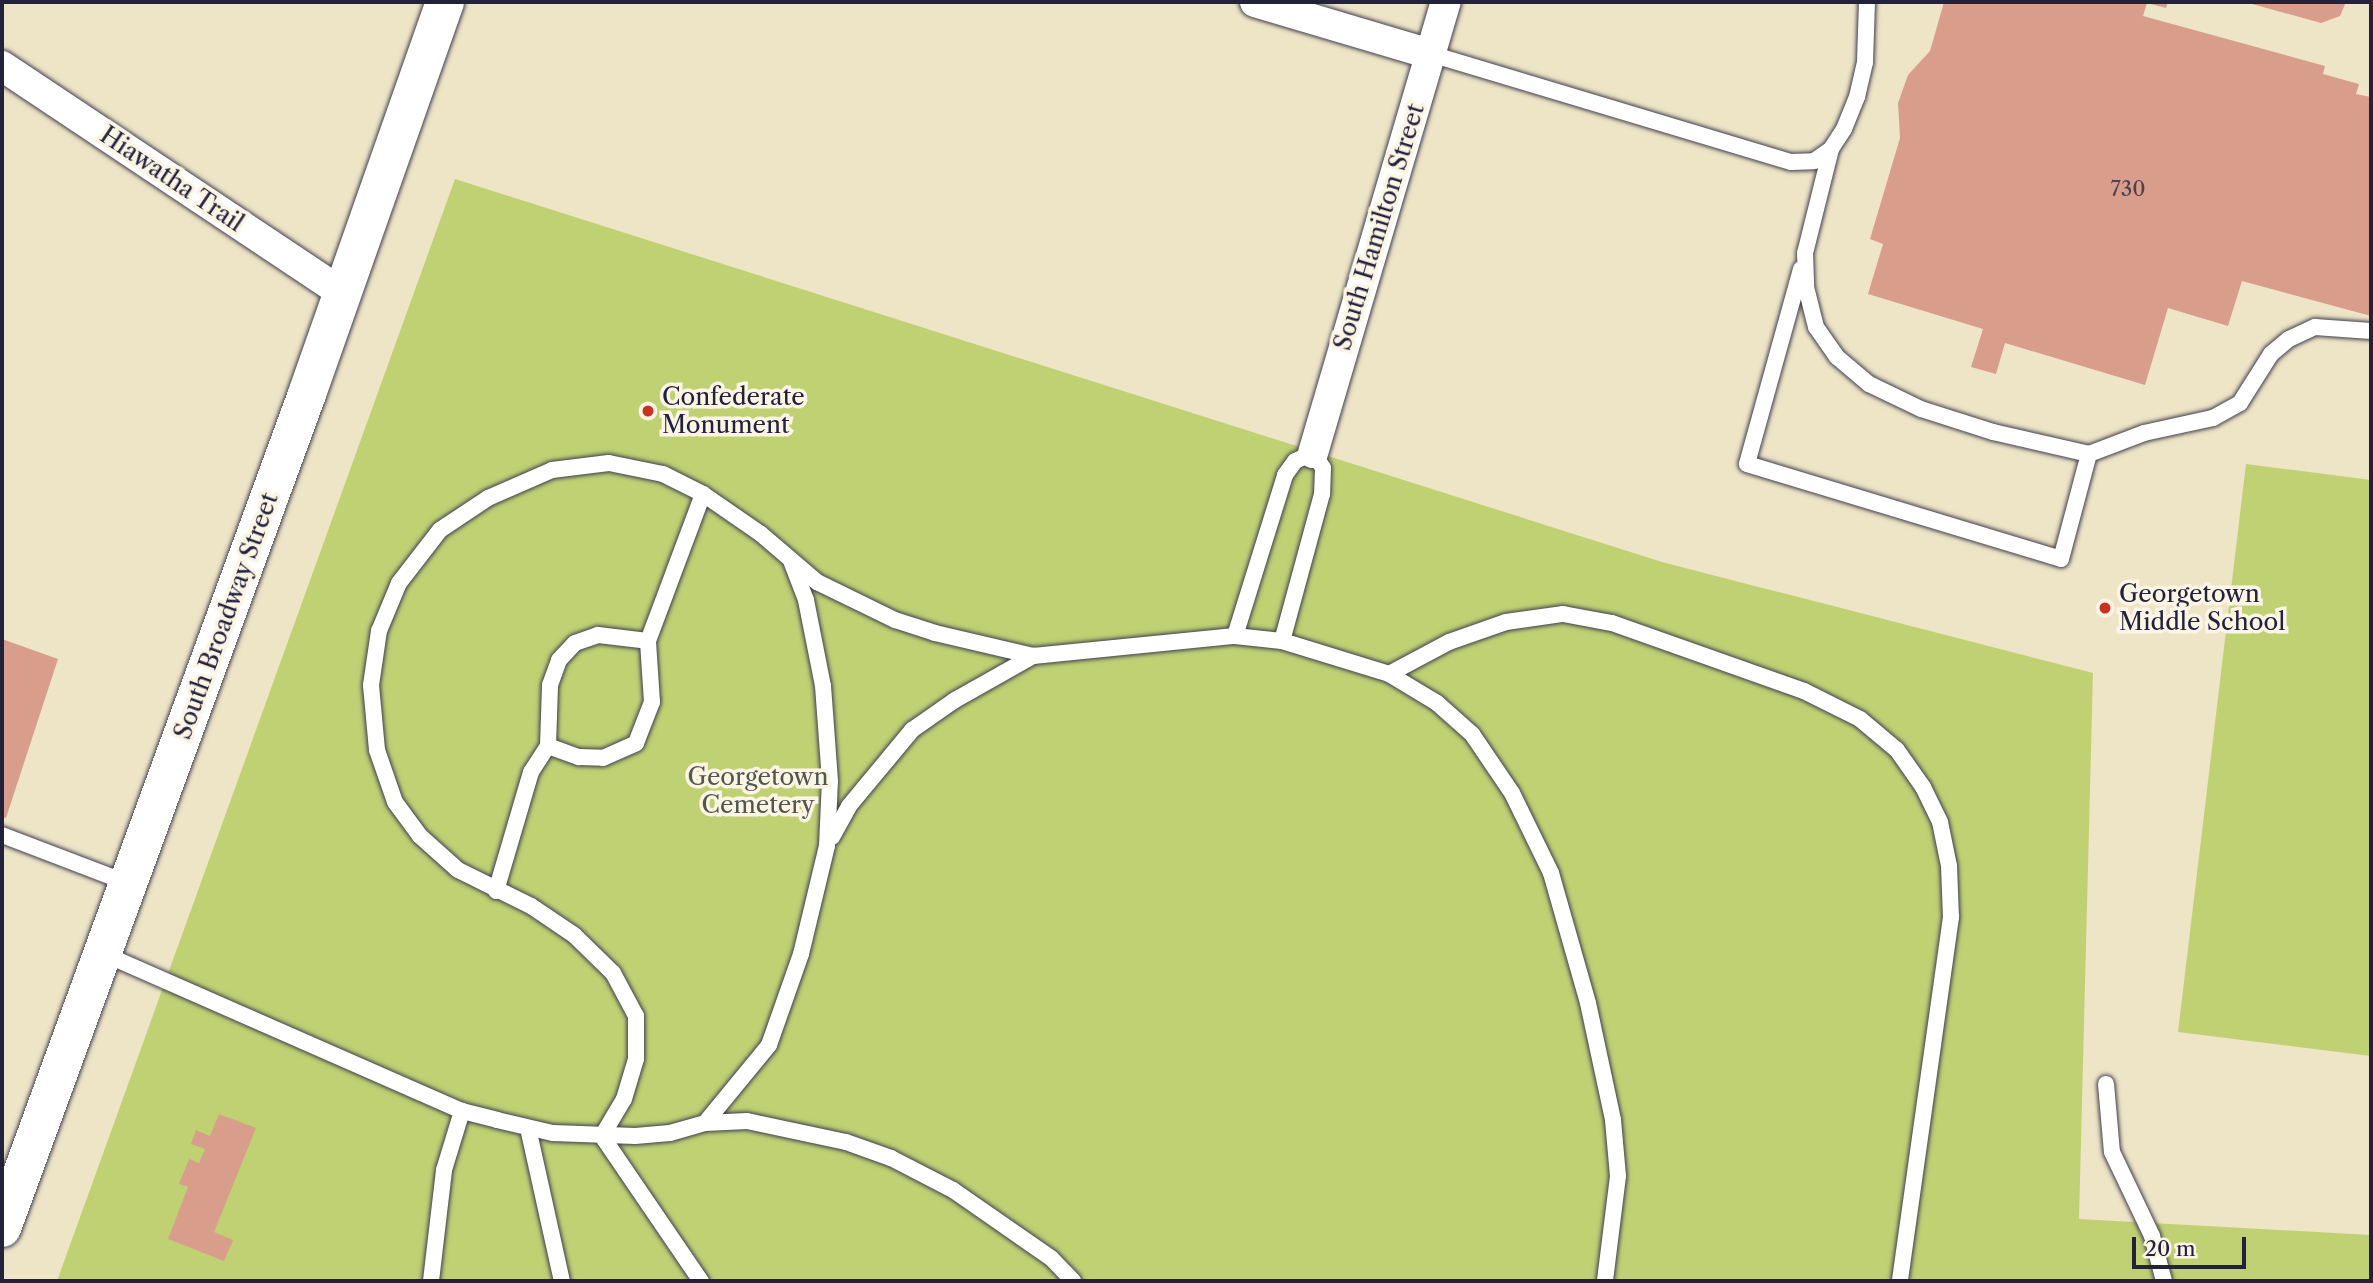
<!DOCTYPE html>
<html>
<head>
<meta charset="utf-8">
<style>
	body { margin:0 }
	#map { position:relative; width:2373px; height:1283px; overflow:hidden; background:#eee5c7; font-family:"Libre Caslon Text",serif }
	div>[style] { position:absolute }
	.green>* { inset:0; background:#c0d174 }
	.building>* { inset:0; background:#d89d8b }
	.roads { filter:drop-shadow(0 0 2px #413f50) drop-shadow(0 0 2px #413f50) }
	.lane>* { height:16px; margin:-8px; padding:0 8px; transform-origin:8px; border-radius:8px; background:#fff }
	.street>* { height:30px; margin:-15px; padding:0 15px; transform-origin:15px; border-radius:15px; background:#fff }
	.primary>* { height:38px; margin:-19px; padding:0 19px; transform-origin:19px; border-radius:19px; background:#fff }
	.dots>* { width:19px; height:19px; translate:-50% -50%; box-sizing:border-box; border:4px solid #fcf5e5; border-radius:50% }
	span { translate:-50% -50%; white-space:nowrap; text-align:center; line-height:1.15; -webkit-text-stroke:7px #fcf5e5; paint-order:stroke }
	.number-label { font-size:21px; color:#50414f }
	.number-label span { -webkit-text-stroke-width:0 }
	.street-label { font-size:24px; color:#22223b }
	.poi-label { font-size:24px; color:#22223b }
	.left { translate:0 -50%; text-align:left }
	.park-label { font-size:24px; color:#51574c }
	.frame { position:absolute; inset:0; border:4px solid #22223b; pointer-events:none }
	.scale { position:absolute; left:2132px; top:1237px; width:114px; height:32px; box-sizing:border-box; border:4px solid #22223b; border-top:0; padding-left:9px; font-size:21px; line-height:24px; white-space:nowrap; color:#22223b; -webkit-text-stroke:5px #fcf5e5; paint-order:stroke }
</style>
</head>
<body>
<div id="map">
	<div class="green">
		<i style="clip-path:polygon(455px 179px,1662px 562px,2093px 673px,2079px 1219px,2371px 1235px,2371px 1281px,57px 1281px)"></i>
		<i style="clip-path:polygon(2246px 464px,2371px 480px,2371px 1056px,2178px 1032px)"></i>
	</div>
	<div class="building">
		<i style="clip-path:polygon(1944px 2px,2168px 2px,2166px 8px,2147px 3px,2143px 16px,2325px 66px,2323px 74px,2359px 84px,2356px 94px,2371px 97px,2371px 316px,2242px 281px,2228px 326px,2168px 308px,2145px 385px,2005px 343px,1996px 374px,1971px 367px,1983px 329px,1868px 294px,1883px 244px,1870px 239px,1900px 138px,1898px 103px,1908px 75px,1930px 51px)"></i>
		<i style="clip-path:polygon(2245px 2px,2346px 2px,2340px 16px,2321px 23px)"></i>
		<i style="clip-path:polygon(2px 639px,58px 659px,6px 818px,2px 817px)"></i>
		<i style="clip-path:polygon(219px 1114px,256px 1128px,214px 1232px,233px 1240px,224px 1261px,168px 1239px,188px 1187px,179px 1184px,189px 1159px,199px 1163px,205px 1149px,191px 1144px,196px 1130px,210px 1136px)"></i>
	</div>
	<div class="roads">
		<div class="lane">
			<i style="left:1431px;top:54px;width:376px;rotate:16.7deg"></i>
			<i style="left:1791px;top:162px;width:23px;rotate:-2deg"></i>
			<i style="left:1814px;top:161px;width:21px;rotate:-35deg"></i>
			<i style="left:1831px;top:149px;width:24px;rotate:-57deg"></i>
			<i style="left:1844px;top:129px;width:35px;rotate:-68deg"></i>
			<i style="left:1857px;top:97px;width:36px;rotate:-77deg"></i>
			<i style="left:1865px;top:62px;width:60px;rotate:-88.1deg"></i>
			<i style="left:1831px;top:149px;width:107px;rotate:104deg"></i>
			<i style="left:1805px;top:253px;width:34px;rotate:88deg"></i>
			<i style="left:1806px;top:287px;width:41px;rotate:76deg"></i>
			<i style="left:1816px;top:327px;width:37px;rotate:55deg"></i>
			<i style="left:1837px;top:357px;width:42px;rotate:40.2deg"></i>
			<i style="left:1869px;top:384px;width:58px;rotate:25.7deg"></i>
			<i style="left:1921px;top:409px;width:76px;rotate:17.7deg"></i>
			<i style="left:1993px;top:432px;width:98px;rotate:12.9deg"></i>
			<i style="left:2089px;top:454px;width:59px;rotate:-20.9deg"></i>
			<i style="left:2144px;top:433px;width:71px;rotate:-12.3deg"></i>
			<i style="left:2213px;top:418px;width:31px;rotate:-29deg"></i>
			<i style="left:2240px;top:403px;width:58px;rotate:-57.7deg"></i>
			<i style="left:2271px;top:354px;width:23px;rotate:-40deg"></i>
			<i style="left:2289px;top:339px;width:29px;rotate:-25deg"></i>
			<i style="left:2315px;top:327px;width:56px;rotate:4.1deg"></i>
			<i style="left:1801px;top:269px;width:202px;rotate:105.5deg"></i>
			<i style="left:1747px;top:464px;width:328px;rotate:16.8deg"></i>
			<i style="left:2061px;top:559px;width:109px;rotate:-75.1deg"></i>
			<i style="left:1235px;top:636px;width:169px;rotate:-72.7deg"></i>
			<i style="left:1285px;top:475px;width:17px;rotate:-54deg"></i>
			<i style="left:1295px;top:461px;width:20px;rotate:-24deg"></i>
			<i style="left:1313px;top:453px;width:18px;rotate:56deg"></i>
			<i style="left:1323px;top:468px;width:26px;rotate:92deg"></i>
			<i style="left:1322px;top:494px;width:152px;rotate:105.2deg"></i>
			<i style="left:1389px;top:674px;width:68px;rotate:-28.1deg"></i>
			<i style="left:1449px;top:642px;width:60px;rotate:-19.3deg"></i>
			<i style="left:1506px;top:622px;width:58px;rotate:-8deg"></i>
			<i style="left:1563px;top:614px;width:50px;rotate:10.4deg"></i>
			<i style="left:1612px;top:623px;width:204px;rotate:19.5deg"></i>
			<i style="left:1804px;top:691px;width:63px;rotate:26.6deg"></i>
			<i style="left:1860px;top:719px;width:48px;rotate:40deg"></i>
			<i style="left:1897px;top:750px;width:45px;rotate:54.9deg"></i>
			<i style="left:1923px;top:787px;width:39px;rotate:64deg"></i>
			<i style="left:1940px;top:822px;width:45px;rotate:78.4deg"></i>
			<i style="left:1949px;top:866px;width:51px;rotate:87.8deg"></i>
			<i style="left:1951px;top:917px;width:368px;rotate:98deg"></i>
			<i style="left:548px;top:746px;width:33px;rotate:20deg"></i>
			<i style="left:579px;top:757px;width:24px;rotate:2deg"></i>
			<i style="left:603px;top:758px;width:36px;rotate:-24deg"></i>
			<i style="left:636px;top:743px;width:44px;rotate:-68.7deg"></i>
			<i style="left:652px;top:702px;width:61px;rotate:-93.8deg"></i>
			<i style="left:648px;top:641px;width:157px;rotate:-69.5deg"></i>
			<i style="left:2px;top:835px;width:135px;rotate:20.9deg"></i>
			<i style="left:832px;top:837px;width:35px;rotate:-61deg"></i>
			<i style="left:849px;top:806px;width:99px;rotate:-50.3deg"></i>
			<i style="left:912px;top:730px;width:52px;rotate:-34.9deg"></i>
			<i style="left:955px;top:700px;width:90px;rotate:-29.4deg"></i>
			<i style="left:496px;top:891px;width:124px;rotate:-73.6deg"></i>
			<i style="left:531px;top:772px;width:31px;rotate:-57deg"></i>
			<i style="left:548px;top:746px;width:61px;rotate:-88.1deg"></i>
			<i style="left:550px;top:685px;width:27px;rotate:-70deg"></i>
			<i style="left:559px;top:660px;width:23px;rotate:-47deg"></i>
			<i style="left:575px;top:643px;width:24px;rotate:-19deg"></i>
			<i style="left:598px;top:635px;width:50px;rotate:6.8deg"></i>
			<i style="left:102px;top:953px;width:393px;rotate:23.7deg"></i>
			<i style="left:462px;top:1111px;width:36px;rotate:14deg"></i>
			<i style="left:497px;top:1120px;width:57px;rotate:13.1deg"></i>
			<i style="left:553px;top:1133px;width:82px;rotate:2.1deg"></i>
			<i style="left:635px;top:1136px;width:35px;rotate:-5deg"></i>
			<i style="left:670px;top:1133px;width:36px;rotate:-16deg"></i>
			<i style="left:705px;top:1123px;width:42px;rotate:-2.7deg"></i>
			<i style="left:747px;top:1121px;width:101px;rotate:12deg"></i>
			<i style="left:846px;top:1142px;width:48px;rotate:19.6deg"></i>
			<i style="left:891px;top:1158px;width:70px;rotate:27.3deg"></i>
			<i style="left:953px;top:1190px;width:119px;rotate:34.8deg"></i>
			<i style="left:1051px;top:1258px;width:32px;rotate:46deg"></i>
			<i style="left:2106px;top:1084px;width:68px;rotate:85deg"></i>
			<i style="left:2112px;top:1152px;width:93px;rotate:64.5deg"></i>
			<i style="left:2152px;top:1236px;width:47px;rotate:75.1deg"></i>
			<i style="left:705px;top:1123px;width:101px;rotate:-50.6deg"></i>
			<i style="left:769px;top:1045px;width:96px;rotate:-70.6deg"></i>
			<i style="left:801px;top:954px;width:111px;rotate:-76.5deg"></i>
			<i style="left:827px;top:846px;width:65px;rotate:-87.4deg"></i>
			<i style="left:830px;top:781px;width:95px;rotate:-94.2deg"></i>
			<i style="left:823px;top:686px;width:88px;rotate:-101.2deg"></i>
			<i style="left:806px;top:600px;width:40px;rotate:-111deg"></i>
			<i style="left:528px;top:1128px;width:157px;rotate:77.5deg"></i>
			<i style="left:602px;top:1136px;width:43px;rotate:-59.3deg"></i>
			<i style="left:624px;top:1099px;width:42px;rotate:-73.3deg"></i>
			<i style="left:636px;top:1059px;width:43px;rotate:-90deg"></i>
			<i style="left:636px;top:1016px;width:49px;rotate:-118.1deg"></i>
			<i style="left:613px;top:973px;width:54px;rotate:-135.7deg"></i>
			<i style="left:574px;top:935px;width:52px;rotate:-146deg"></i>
			<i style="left:531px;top:906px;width:81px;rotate:-153.7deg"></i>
			<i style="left:458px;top:870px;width:51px;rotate:-138.2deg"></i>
			<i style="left:420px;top:836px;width:42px;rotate:-126.3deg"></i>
			<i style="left:395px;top:802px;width:55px;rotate:-109.1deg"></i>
			<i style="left:377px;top:750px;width:65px;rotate:-95.3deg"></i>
			<i style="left:371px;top:685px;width:55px;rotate:-81.6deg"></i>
			<i style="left:379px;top:631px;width:52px;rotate:-67.4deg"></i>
			<i style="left:399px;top:583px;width:67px;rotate:-52.3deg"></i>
			<i style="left:440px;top:530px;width:58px;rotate:-33.7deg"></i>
			<i style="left:488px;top:498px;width:70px;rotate:-23.6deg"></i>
			<i style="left:552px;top:470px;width:57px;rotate:-7deg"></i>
			<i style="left:609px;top:463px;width:55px;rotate:11.5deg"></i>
			<i style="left:663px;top:474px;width:45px;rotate:26.6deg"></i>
			<i style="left:703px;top:494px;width:70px;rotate:34.6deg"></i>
			<i style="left:761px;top:534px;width:74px;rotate:40.6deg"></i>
			<i style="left:817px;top:582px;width:87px;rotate:26deg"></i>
			<i style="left:895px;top:620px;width:42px;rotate:18deg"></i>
			<i style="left:935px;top:633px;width:101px;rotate:13.2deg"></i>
			<i style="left:1033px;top:656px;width:203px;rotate:-5.7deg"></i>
			<i style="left:1235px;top:636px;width:47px;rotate:6.1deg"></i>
			<i style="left:1282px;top:641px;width:112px;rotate:17.1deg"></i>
			<i style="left:1389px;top:674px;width:56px;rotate:31.1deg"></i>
			<i style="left:1437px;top:703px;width:47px;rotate:41.5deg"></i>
			<i style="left:1472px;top:734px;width:71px;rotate:55.9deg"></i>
			<i style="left:1512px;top:793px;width:89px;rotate:64deg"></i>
			<i style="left:1551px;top:873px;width:135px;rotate:74.1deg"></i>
			<i style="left:1588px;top:1003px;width:120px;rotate:77.9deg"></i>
			<i style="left:1613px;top:1120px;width:56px;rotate:84.9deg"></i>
			<i style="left:1618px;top:1176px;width:106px;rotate:97.1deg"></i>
			<i style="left:602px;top:1136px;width:176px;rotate:55.7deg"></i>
			<i style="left:431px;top:1281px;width:112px;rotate:-83.3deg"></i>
			<i style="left:444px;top:1170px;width:62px;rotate:-73deg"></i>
		</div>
		<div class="street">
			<i style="left:1255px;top:2px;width:184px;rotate:16.5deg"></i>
			<i style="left:2px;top:66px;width:410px;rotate:33.7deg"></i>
			<i style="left:1313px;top:453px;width:470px;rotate:-73.6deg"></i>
		</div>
		<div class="primary">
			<i style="left:2px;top:1228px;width:888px;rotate:-69.91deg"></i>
			<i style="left:307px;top:394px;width:416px;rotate:-70.6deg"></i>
		</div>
	</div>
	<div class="dots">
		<i style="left:648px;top:411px;background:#c8321e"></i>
		<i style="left:2105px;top:608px;background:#c8321e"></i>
	</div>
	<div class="number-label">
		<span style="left:2128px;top:189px">730</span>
	</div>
	<div class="street-label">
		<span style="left:172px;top:179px;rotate:34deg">Hiawatha Trail</span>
		<span style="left:1379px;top:227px;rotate:-73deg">South Hamilton Street</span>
		<span style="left:226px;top:616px;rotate:-70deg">South Broadway Street</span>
	</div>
	<div class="poi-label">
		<span class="left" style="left:662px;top:411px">Confederate<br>Monument</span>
		<span class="left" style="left:2119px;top:608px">Georgetown<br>Middle School</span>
	</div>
	<div class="park-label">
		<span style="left:758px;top:791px">Georgetown<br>Cemetery</span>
	</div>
	<div class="frame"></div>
	<div class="scale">20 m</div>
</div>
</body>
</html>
